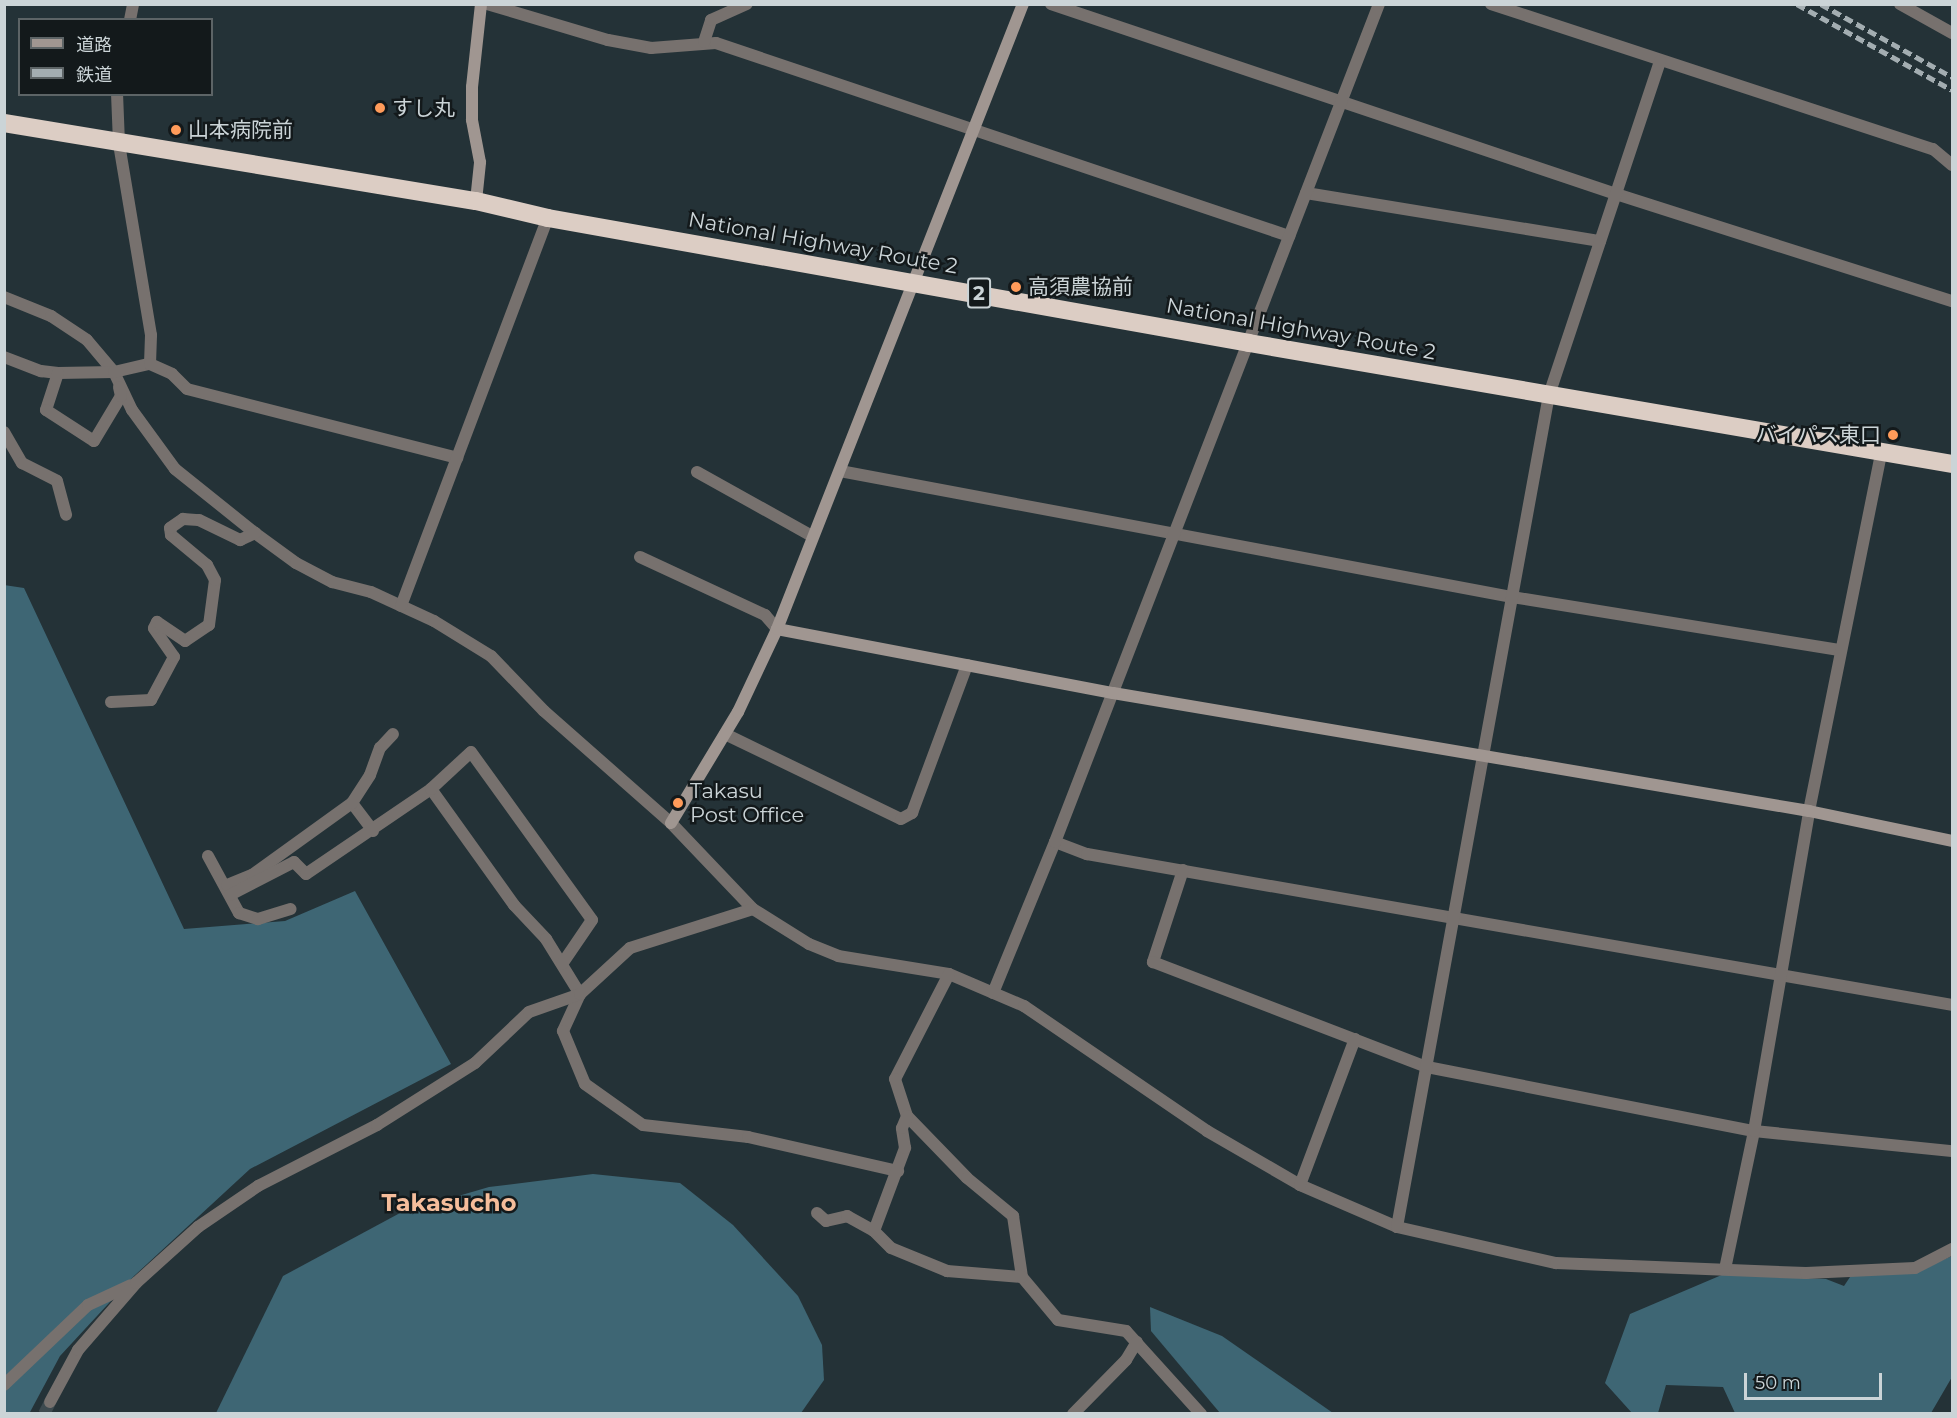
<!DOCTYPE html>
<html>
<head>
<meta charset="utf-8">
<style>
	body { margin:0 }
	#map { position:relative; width:1957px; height:1418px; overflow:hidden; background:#243237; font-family:Montserrat,"Noto Sans JP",sans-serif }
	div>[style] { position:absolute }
	.forest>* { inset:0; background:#3e6674 }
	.street-tunnel>* { height:12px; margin-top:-6px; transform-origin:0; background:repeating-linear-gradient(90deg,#3d4a4f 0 12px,transparent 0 18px) }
	.street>* { height:12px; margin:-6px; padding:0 6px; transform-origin:6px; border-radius:6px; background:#77716e }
	.secondary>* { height:12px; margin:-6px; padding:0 6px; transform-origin:6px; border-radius:6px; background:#a09691 }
	.highway>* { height:18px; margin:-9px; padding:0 9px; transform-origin:9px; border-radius:9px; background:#dccdc4 }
	.rail>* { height:4.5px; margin-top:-2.25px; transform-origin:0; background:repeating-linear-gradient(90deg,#a3adb1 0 9px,transparent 0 13.5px) }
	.dots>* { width:16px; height:16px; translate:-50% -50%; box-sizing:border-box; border:3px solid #13191b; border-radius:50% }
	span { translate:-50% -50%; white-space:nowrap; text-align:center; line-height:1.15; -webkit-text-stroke:5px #13191b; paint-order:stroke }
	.shield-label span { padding:2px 4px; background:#13191b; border:2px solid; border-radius:4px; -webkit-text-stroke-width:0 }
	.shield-label { font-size:20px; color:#cbd4d7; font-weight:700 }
	.poi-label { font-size:21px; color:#cbd4d7 }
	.left { translate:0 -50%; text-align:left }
	.right { translate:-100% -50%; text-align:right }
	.street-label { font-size:21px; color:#cbd4d7 }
	.quarter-label { font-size:24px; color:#f5bd9b; font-weight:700 }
	.frame { position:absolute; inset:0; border:6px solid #cbd4d7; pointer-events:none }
	.legend { position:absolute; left:18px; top:18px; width:195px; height:78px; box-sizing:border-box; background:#13191b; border:2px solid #5d6466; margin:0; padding:8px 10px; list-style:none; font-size:18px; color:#cbd4d7 }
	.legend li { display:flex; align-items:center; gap:12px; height:30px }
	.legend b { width:30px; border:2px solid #5d6466 }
	.scale { position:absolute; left:1744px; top:1373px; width:138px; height:27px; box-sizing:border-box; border:3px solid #cbd4d7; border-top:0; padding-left:8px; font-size:18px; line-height:21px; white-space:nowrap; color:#cbd4d7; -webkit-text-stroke:4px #13191b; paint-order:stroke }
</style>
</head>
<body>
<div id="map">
	<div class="forest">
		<i style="clip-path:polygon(4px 585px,24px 588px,184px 929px,285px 921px,355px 891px,451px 1064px,250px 1169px,134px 1276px,60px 1356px,29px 1414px,4px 1413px)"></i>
		<i style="clip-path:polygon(593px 1174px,680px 1183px,733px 1225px,798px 1296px,822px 1345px,824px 1380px,801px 1413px,216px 1413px,283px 1276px,400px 1213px,489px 1187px)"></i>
		<i style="clip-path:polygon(1952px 1256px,1952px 1377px,1931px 1413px,1735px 1413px,1723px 1387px,1666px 1385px,1658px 1413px,1632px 1413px,1605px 1383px,1630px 1314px,1724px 1274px,1826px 1279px,1844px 1286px,1852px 1274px,1917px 1271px)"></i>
		<i style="clip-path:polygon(1150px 1307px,1222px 1336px,1333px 1413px,1220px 1413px,1151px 1331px)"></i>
	</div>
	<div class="street-tunnel">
		<i style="left:44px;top:1414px;width:13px;rotate:-63deg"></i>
	</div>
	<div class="street">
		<i style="left:487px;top:4px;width:126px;rotate:16.6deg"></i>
		<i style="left:608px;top:40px;width:44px;rotate:10.5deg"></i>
		<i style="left:651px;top:48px;width:65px;rotate:-4.4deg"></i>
		<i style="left:716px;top:43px;width:605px;rotate:18.61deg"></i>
		<i style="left:1051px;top:4px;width:596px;rotate:18.59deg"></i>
		<i style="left:1616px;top:194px;width:353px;rotate:17.7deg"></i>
		<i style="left:1491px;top:4px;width:465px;rotate:18.2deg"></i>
		<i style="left:1933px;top:149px;width:25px;rotate:40deg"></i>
		<i style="left:1900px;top:4px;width:60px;rotate:29.1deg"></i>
		<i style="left:130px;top:20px;width:16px;rotate:-79deg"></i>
		<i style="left:704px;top:42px;width:23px;rotate:-72deg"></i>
		<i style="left:711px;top:20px;width:39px;rotate:-24deg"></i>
		<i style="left:1306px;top:193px;width:298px;rotate:9.3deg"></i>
		<i style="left:4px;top:297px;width:51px;rotate:22deg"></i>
		<i style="left:51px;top:316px;width:43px;rotate:33.7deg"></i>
		<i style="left:87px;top:340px;width:42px;rotate:49.8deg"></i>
		<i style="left:114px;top:372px;width:42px;rotate:64.7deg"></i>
		<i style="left:132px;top:410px;width:73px;rotate:53.9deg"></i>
		<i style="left:175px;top:469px;width:102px;rotate:38.7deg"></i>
		<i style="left:255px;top:533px;width:51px;rotate:36.2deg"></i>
		<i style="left:296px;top:563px;width:41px;rotate:27.8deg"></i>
		<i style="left:332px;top:582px;width:40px;rotate:14.4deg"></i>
		<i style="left:371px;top:592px;width:69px;rotate:24.7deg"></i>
		<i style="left:434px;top:621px;width:67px;rotate:31.6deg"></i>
		<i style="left:491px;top:656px;width:76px;rotate:46.1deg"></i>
		<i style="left:544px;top:711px;width:169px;rotate:41.4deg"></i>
		<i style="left:671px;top:823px;width:119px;rotate:46.4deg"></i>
		<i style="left:753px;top:909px;width:66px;rotate:32deg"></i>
		<i style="left:809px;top:944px;width:31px;rotate:22deg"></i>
		<i style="left:838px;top:956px;width:112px;rotate:9.2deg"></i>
		<i style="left:949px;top:974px;width:82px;rotate:23.1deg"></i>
		<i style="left:1024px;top:1006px;width:222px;rotate:34.3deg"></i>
		<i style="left:1207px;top:1131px;width:108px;rotate:30.1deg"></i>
		<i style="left:1300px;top:1185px;width:106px;rotate:23.4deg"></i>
		<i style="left:1397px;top:1227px;width:163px;rotate:12.8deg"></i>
		<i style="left:1556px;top:1263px;width:250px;rotate:2.3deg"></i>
		<i style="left:1806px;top:1273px;width:109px;rotate:-2.6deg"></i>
		<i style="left:1915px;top:1268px;width:42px;rotate:-27.2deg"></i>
		<i style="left:4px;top:357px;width:40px;rotate:21deg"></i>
		<i style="left:41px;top:371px;width:17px;rotate:7deg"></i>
		<i style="left:58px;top:373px;width:56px;rotate:-1deg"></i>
		<i style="left:114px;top:372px;width:37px;rotate:-13deg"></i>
		<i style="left:150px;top:364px;width:29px;rotate:-88deg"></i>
		<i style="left:151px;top:335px;width:195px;rotate:-99.5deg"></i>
		<i style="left:119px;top:143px;width:49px;rotate:-92.3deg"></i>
		<i style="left:150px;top:364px;width:24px;rotate:24deg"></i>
		<i style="left:172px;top:374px;width:21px;rotate:45deg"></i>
		<i style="left:187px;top:389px;width:279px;rotate:14.3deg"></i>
		<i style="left:58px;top:373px;width:39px;rotate:108deg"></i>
		<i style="left:46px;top:410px;width:57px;rotate:32.9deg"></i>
		<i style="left:94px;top:441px;width:52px;rotate:-59deg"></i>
		<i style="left:121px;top:396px;width:9px;rotate:-103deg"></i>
		<i style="left:4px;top:432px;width:36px;rotate:60deg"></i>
		<i style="left:22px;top:463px;width:39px;rotate:27deg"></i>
		<i style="left:57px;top:481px;width:35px;rotate:75deg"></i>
		<i style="left:840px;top:471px;width:684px;rotate:10.62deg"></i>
		<i style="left:1512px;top:597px;width:333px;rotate:9.2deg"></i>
		<i style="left:697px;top:472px;width:132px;rotate:29.1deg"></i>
		<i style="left:640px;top:557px;width:138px;rotate:24.9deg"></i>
		<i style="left:765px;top:615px;width:18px;rotate:49deg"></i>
		<i style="left:401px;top:606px;width:415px;rotate:-69.3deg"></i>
		<i style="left:111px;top:702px;width:40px;rotate:-2.9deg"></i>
		<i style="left:151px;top:700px;width:49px;rotate:-61.9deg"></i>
		<i style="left:174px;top:657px;width:35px;rotate:-125deg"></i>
		<i style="left:154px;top:628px;width:7px;rotate:-63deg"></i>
		<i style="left:157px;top:622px;width:34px;rotate:34deg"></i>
		<i style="left:185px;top:641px;width:29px;rotate:-34deg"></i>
		<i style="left:209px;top:625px;width:45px;rotate:-82.4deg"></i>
		<i style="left:215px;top:580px;width:17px;rotate:-118deg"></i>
		<i style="left:207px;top:565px;width:47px;rotate:-140.2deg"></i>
		<i style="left:171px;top:535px;width:7px;rotate:-98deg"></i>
		<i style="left:170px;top:528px;width:16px;rotate:-35deg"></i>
		<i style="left:183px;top:519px;width:16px;rotate:4deg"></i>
		<i style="left:199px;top:520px;width:46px;rotate:26deg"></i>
		<i style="left:240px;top:540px;width:17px;rotate:-25deg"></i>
		<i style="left:725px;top:734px;width:195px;rotate:25.8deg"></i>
		<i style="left:901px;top:819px;width:13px;rotate:-29deg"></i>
		<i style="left:912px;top:813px;width:158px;rotate:-69.6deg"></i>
		<i style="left:431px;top:789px;width:143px;rotate:54.4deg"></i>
		<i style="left:514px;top:905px;width:47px;rotate:46.7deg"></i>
		<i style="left:546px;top:939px;width:65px;rotate:58.3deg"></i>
		<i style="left:580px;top:994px;width:41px;rotate:114.7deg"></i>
		<i style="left:563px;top:1031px;width:57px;rotate:67.5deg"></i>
		<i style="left:585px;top:1084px;width:71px;rotate:35.3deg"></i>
		<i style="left:643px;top:1125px;width:106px;rotate:6.5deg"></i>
		<i style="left:748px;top:1137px;width:154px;rotate:12.8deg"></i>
		<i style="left:352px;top:803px;width:35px;rotate:53deg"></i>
		<i style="left:1055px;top:842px;width:34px;rotate:21deg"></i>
		<i style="left:1087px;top:854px;width:878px;rotate:9.9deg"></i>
		<i style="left:208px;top:856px;width:65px;rotate:61.5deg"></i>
		<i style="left:239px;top:913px;width:20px;rotate:18deg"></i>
		<i style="left:258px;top:919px;width:34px;rotate:-17deg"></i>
		<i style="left:1183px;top:870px;width:97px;rotate:108.1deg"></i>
		<i style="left:1153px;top:962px;width:293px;rotate:21deg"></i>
		<i style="left:1427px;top:1067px;width:333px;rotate:11.1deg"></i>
		<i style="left:1754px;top:1131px;width:199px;rotate:5.8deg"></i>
		<i style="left:227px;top:885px;width:27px;rotate:-22deg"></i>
		<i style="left:252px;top:875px;width:123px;rotate:-35.8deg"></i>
		<i style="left:352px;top:803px;width:33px;rotate:-57deg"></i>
		<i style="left:370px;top:775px;width:29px;rotate:-70deg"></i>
		<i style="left:380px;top:748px;width:19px;rotate:-47deg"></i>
		<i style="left:230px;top:895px;width:72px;rotate:-27.3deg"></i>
		<i style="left:294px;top:862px;width:17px;rotate:45deg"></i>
		<i style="left:306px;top:874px;width:151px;rotate:-34.2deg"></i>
		<i style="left:431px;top:789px;width:54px;rotate:-42.8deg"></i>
		<i style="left:471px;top:752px;width:207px;rotate:54.2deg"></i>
		<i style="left:592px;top:920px;width:53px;rotate:124.3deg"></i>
		<i style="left:949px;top:974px;width:118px;rotate:117.2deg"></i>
		<i style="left:895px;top:1079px;width:39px;rotate:72deg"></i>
		<i style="left:907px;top:1116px;width:86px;rotate:45.9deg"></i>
		<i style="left:967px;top:1178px;width:60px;rotate:39.6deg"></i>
		<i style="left:1013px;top:1216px;width:62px;rotate:81.6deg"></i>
		<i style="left:1022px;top:1277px;width:56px;rotate:50.1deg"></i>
		<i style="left:1058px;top:1320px;width:69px;rotate:9.2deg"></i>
		<i style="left:1126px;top:1331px;width:112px;rotate:47.9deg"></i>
		<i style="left:993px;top:993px;width:163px;rotate:-67.7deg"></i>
		<i style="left:1055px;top:842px;width:898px;rotate:-68.86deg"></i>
		<i style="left:1300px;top:1185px;width:156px;rotate:-69.4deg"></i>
		<i style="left:817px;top:1213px;width:12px;rotate:42deg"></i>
		<i style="left:826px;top:1221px;width:22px;rotate:-13deg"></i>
		<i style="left:847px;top:1216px;width:31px;rotate:29deg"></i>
		<i style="left:874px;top:1231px;width:24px;rotate:45deg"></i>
		<i style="left:891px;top:1248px;width:61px;rotate:22.3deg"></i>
		<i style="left:947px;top:1271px;width:75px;rotate:4.6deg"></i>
		<i style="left:1397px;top:1227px;width:846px;rotate:-79.65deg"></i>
		<i style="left:1549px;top:395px;width:352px;rotate:-71.6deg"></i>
		<i style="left:874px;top:1231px;width:89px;rotate:-69.5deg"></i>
		<i style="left:905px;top:1148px;width:20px;rotate:-99deg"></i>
		<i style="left:902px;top:1128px;width:13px;rotate:-67deg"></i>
		<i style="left:1725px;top:1269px;width:141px;rotate:-78.1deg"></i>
		<i style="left:1754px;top:1131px;width:325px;rotate:-80.2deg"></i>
		<i style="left:1809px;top:811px;width:365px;rotate:-78.6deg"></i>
		<i style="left:4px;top:1385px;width:116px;rotate:-43.6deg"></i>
		<i style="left:88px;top:1305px;width:47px;rotate:-24.9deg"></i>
		<i style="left:50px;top:1402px;width:59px;rotate:-61.7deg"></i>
		<i style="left:78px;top:1350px;width:89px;rotate:-49.1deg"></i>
		<i style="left:136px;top:1283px;width:84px;rotate:-42.1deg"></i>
		<i style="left:198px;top:1227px;width:73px;rotate:-34.3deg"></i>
		<i style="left:258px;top:1186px;width:134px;rotate:-27.1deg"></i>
		<i style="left:377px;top:1125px;width:116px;rotate:-32.3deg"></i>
		<i style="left:475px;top:1063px;width:74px;rotate:-43.4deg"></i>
		<i style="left:529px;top:1012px;width:54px;rotate:-19.4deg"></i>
		<i style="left:580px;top:994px;width:68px;rotate:-42.6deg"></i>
		<i style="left:630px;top:948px;width:129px;rotate:-17.6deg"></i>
		<i style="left:1073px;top:1414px;width:76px;rotate:-45.5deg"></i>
		<i style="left:1126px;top:1360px;width:21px;rotate:-59deg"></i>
	</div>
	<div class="secondary">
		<i style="left:476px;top:201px;width:39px;rotate:-84deg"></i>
		<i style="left:480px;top:162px;width:43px;rotate:-100.8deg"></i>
		<i style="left:472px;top:120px;width:33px;rotate:-90deg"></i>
		<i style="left:472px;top:87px;width:83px;rotate:-83.8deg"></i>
		<i style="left:777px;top:629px;width:342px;rotate:10.8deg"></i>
		<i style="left:1113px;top:693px;width:706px;rotate:9.62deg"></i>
		<i style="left:1809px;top:811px;width:146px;rotate:11.8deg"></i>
		<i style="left:671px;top:823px;width:130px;rotate:-58.9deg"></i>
		<i style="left:738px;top:712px;width:92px;rotate:-64.8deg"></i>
		<i style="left:777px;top:629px;width:672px;rotate:-68.52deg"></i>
	</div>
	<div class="highway">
		<i style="left:4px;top:123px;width:478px;rotate:9.4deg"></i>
		<i style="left:476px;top:201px;width:74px;rotate:13.3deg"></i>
		<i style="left:548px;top:218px;width:712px;rotate:10.11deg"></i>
		<i style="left:1249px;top:343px;width:713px;rotate:9.77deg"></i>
	</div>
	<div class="rail">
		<i style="left:1797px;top:4px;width:177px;rotate:29deg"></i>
		<i style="left:1821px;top:4px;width:150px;rotate:29.1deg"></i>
	</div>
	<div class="dots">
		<i style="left:380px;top:108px;background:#ff9b5a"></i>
		<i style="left:176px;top:130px;background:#ff9b5a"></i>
		<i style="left:1016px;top:287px;background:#ff9b5a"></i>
		<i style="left:1893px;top:435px;background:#ff9b5a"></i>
		<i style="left:678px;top:803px;background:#ff9b5a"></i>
	</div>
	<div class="shield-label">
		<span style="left:979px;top:293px">2</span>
	</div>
	<div class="poi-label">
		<span class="left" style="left:392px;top:108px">すし丸</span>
		<span class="left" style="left:188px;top:130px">山本病院前</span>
		<span class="left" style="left:1028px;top:287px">高須農協前</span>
		<span class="right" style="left:1881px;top:435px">バイパス東口</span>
		<span class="left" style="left:690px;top:803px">Takasu<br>Post Office</span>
	</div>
	<div class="street-label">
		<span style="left:823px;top:243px;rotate:10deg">National Highway Route 2</span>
		<span style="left:1301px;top:329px;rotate:10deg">National Highway Route 2</span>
	</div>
	<div class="quarter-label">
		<span style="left:449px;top:1203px">Takasucho</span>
	</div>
	<div class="frame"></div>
	<ul class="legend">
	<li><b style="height:8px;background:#a09691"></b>道路</li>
	<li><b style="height:8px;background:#a3adb1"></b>鉄道</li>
	</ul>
	<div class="scale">50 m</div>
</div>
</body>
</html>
